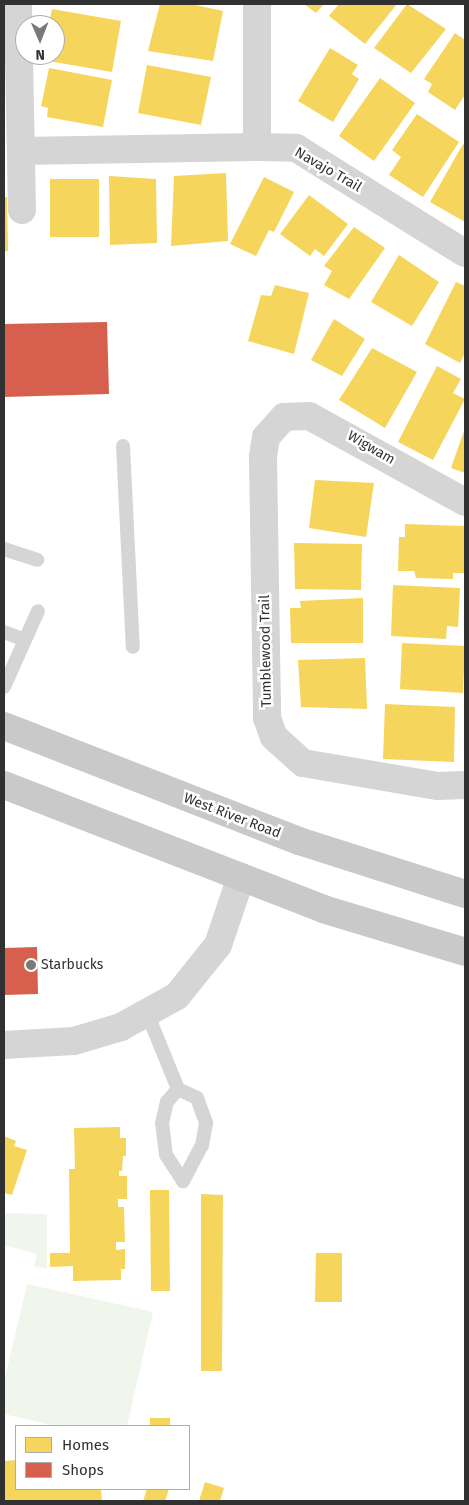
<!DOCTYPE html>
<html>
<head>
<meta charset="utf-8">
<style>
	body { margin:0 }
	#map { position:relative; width:469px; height:1505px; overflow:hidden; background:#fff; font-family:"Fira Sans",sans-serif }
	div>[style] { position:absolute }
	.green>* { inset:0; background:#f1f6ed }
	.homes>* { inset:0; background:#f6d55c }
	.shops>* { inset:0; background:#d6604d }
	.service>* { height:14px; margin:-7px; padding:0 7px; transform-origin:7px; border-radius:7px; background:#d5d5d5 }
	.minor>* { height:28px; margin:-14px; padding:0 14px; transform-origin:14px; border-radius:14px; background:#d5d5d5 }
	.primary>* { height:28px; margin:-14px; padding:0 14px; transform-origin:14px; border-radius:14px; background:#c9c9c9 }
	.dots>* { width:14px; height:14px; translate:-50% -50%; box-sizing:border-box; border:2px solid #fff; border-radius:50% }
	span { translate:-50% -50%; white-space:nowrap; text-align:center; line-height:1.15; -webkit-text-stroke:5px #fff; paint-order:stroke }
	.street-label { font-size:14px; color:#313131 }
	.poi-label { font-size:14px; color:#313131 }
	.left { translate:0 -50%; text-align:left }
	.frame { position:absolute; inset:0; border:5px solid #313131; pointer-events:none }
	.legend { position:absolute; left:15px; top:1425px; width:175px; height:65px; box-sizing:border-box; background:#fff; border:1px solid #adadad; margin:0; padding:6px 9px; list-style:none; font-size:15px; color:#313131 }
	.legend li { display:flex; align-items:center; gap:10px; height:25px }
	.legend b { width:25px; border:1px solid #adadad }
	.north { position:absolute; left:15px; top:15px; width:50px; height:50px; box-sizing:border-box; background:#fff; border:1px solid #adadad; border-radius:50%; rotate:179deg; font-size:14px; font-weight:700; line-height:20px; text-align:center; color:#313131 }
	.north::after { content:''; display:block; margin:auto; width:18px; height:22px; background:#797979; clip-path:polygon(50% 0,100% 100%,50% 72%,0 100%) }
</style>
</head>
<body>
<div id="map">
	<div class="green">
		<i style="clip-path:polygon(4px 1213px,47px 1214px,47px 1269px,34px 1266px,37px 1254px,4px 1245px)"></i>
		<i style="clip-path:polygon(27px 1284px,153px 1312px,127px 1426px,56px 1426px,4px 1414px,4px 1382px)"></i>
	</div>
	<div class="homes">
		<i style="clip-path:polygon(160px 4px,191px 4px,223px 11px,213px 61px,148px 51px)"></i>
		<i style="clip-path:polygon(304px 4px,324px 4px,316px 13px)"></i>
		<i style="clip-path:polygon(339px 4px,397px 4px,365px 44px,329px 16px)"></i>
		<i style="clip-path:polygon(407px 4px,446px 29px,411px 73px,374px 48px)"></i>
		<i style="clip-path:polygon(52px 9px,121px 21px,112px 72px,43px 60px,44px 55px,55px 55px,55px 25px,49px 25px)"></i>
		<i style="clip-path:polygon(455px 33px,465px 40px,465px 95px,455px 110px,428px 92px,432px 84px,424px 79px)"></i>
		<i style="clip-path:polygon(330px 48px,358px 65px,352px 74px,359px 79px,333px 122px,298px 101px)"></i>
		<i style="clip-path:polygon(147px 65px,211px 77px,201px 125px,138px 113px)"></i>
		<i style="clip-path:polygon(49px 68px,112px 80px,103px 127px,47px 117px,48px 108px,41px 106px)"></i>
		<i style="clip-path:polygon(380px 78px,415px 103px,374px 161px,339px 136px)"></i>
		<i style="clip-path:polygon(417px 114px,459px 142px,423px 197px,389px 175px,401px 157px,392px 150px)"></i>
		<i style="clip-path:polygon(463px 144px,465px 145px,465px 222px,430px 202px)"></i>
		<i style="clip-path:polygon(226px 173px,228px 241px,171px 246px,174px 176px)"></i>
		<i style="clip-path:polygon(109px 176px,156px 179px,157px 243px,110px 245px)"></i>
		<i style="clip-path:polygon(264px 177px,294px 192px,274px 232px,269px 230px,256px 256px,230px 244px)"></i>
		<i style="clip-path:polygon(50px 179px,99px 179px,99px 237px,50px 237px)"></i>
		<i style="clip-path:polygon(309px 195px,348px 224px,324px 256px,315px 249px,310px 256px,280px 234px)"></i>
		<i style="clip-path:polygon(4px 197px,7px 197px,8px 251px,4px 251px)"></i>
		<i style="clip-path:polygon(354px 227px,385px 248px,349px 299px,324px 285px,332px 271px,324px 266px)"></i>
		<i style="clip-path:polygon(399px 255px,439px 282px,412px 326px,371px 302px)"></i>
		<i style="clip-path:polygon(456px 282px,465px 286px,465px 353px,460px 363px,425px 344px)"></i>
		<i style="clip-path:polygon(275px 285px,309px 293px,294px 354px,248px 341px,261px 295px,271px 296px)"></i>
		<i style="clip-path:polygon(334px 319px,365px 339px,342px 376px,311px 360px)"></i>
		<i style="clip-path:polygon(372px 348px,417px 372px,385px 428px,339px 400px)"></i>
		<i style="clip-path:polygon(437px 366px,461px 379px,453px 393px,465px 399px,433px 460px,398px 442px)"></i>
		<i style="clip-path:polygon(465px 428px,465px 473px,451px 468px)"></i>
		<i style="clip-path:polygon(315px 480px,374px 483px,366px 537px,309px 528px)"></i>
		<i style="clip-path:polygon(405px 524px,465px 526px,465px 573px,453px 573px,453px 579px,416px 578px,414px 571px,398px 571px,399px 537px,405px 537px)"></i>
		<i style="clip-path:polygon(294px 543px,362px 544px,361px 590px,295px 589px)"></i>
		<i style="clip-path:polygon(393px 585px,460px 588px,458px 627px,447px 626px,446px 639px,391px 636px)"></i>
		<i style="clip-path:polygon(363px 598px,363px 643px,291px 643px,290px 608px,301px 608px,300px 601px)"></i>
		<i style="clip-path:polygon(402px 643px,465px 646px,463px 693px,400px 689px)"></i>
		<i style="clip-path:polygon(365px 658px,367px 709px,301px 707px,298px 660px)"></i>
		<i style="clip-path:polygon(385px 704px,455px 707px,454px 762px,383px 759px)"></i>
		<i style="clip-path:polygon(120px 1127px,120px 1138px,126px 1138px,126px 1156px,123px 1156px,122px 1171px,119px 1171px,119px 1176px,127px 1176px,127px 1199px,118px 1199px,118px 1207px,124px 1207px,125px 1242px,116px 1242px,116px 1250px,125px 1249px,125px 1269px,121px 1269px,121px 1280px,73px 1281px,73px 1266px,50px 1267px,50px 1253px,70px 1253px,69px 1169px,75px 1169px,74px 1128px)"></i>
		<i style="clip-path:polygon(4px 1136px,16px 1141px,14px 1146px,27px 1150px,12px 1195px,4px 1193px)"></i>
		<i style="clip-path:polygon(150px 1190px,169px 1190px,170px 1291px,151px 1291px)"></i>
		<i style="clip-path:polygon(201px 1194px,223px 1195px,222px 1371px,201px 1371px)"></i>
		<i style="clip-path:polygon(316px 1253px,342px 1253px,342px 1302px,315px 1302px)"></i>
		<i style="clip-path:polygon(150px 1418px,170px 1418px,170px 1426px,150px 1426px)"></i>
		<i style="clip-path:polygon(16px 1460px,16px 1489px,101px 1489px,102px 1501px,4px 1501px,4px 1461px)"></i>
		<i style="clip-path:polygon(205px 1482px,224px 1488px,220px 1501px,199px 1501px)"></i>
		<i style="clip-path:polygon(147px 1489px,169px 1489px,165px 1501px,143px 1501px)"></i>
	</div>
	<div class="shops">
		<i style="clip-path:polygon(107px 322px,109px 394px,4px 397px,4px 324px)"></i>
		<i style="clip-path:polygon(37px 947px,38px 994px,4px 995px,4px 948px)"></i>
	</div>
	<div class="service">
		<i style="left:123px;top:446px;width:201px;rotate:87.2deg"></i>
		<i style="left:4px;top:549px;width:35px;rotate:18deg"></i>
		<i style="left:4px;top:632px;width:22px;rotate:21deg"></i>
		<i style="left:4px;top:687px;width:83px;rotate:-65.9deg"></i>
		<i style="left:147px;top:1013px;width:82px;rotate:67.8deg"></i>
		<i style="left:178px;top:1089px;width:21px;rotate:25deg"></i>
		<i style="left:197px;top:1098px;width:27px;rotate:70deg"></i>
		<i style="left:206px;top:1123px;width:22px;rotate:100deg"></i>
		<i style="left:202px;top:1145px;width:41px;rotate:117.8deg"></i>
		<i style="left:183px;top:1181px;width:31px;rotate:-123deg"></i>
		<i style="left:166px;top:1155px;width:32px;rotate:-97deg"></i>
		<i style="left:162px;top:1123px;width:22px;rotate:-77deg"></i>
		<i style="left:167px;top:1102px;width:17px;rotate:-50deg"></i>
	</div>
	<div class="minor">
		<i style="left:18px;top:4px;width:206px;rotate:88.9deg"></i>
		<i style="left:257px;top:4px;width:143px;rotate:90deg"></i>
		<i style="left:257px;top:147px;width:39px;rotate:1deg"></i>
		<i style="left:296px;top:148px;width:199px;rotate:31.9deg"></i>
		<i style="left:21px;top:151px;width:236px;rotate:-1deg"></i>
		<i style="left:465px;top:502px;width:178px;rotate:-151.1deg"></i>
		<i style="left:309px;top:416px;width:25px;rotate:178deg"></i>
		<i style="left:284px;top:417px;width:27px;rotate:132deg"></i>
		<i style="left:266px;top:437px;width:20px;rotate:99deg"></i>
		<i style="left:263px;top:457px;width:243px;rotate:89.1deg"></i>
		<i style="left:267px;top:700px;width:18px;rotate:90deg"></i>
		<i style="left:267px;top:718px;width:20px;rotate:70deg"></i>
		<i style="left:274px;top:737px;width:39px;rotate:42deg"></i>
		<i style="left:303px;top:763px;width:137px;rotate:9.7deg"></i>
		<i style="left:438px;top:786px;width:27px;rotate:-2deg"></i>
		<i style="left:4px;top:1045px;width:70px;rotate:-3.3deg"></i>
		<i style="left:74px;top:1041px;width:49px;rotate:-16.6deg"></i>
		<i style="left:121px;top:1027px;width:64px;rotate:-29deg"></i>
		<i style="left:177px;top:996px;width:65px;rotate:-51.2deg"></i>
		<i style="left:218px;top:945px;width:72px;rotate:-71.3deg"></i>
	</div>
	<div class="primary">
		<i style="left:4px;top:726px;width:317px;rotate:21.3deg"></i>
		<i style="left:299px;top:841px;width:174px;rotate:17.7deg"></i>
		<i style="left:4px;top:785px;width:342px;rotate:21.2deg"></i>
		<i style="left:323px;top:909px;width:148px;rotate:16.8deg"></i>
	</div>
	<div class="dots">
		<i style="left:31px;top:965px;background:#797979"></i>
	</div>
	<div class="street-label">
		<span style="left:328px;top:170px;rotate:30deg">Navajo Trail</span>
		<span style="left:371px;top:448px;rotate:30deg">Wigwam</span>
		<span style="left:266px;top:651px;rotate:-91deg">Tumblewood Trail</span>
		<span style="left:232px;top:816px;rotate:21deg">West River Road</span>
	</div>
	<div class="poi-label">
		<span class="left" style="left:41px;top:965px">Starbucks</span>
	</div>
	<div class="frame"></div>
	<ul class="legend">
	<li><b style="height:14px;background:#f6d55c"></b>Homes</li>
	<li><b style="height:14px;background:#d6604d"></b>Shops</li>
	</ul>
	<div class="north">N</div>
</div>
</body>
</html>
